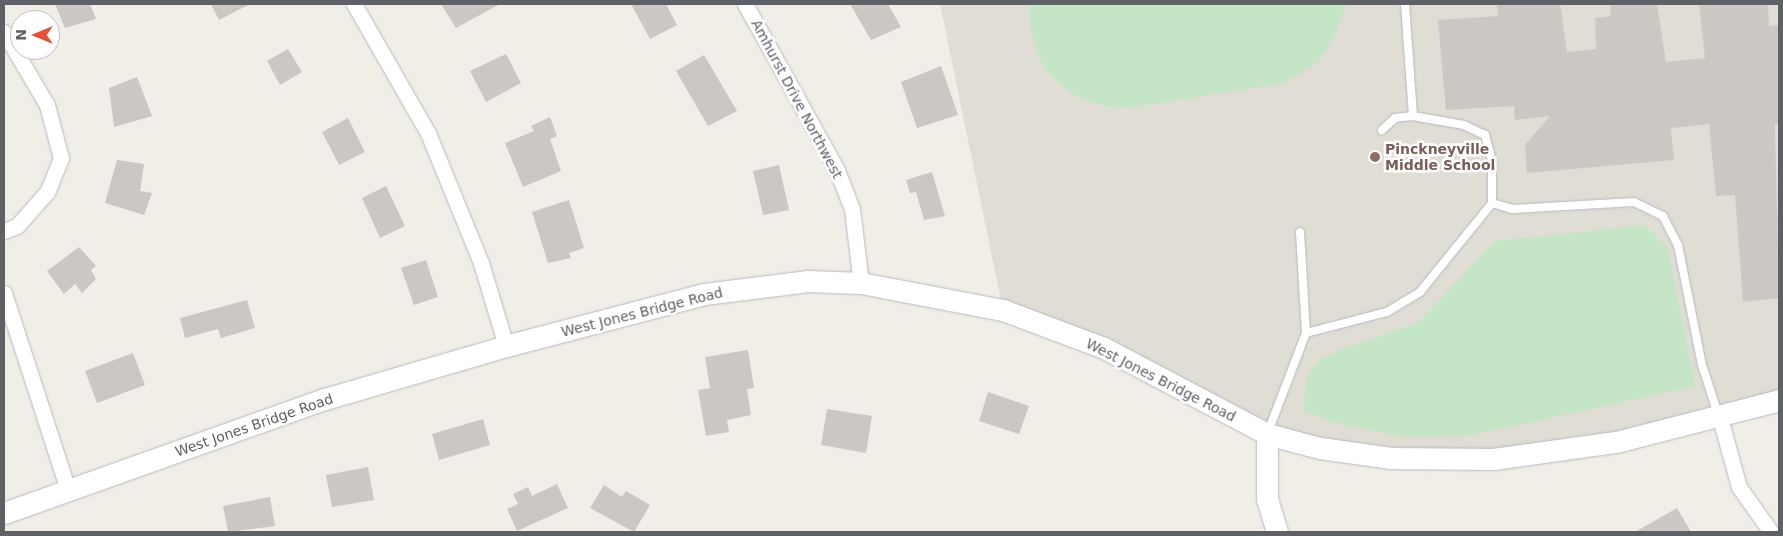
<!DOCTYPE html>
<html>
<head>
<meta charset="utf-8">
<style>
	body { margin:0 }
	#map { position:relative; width:1783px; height:536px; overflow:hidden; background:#f0eee6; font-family:"DejaVu Sans",sans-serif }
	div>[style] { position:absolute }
	.education>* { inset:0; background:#dfddd4 }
	.green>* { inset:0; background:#c4e6c6 }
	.building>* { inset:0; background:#cbc8c3 }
	.roads { filter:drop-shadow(0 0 1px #b8bbbf) drop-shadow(0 0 1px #b8bbbf) }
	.lane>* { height:8px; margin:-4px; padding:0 4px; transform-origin:4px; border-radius:4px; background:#fff }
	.street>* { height:15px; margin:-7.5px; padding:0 7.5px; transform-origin:7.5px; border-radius:7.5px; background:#fff }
	.secondary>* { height:21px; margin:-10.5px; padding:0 10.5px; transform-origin:10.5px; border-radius:10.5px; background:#fff }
	.dots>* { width:14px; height:14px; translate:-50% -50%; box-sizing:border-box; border:2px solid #fff; border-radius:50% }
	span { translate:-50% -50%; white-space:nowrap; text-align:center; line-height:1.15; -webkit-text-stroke:5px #fff; paint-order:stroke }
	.street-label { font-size:14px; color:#5e6166 }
	.education-label { font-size:14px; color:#785e54; font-weight:700 }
	.left { translate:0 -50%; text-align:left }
	.frame { position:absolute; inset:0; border:5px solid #5e6166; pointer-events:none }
	.north { position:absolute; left:10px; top:10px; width:50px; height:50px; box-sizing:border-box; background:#fff; border:1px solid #bfc0c2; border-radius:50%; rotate:270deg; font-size:14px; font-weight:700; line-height:20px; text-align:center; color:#5e6166 }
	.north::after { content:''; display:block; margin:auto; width:18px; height:22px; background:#e55136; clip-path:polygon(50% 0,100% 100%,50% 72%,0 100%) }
</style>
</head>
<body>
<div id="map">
	<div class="education">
		<i style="clip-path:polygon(940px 4px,1779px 4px,1779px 400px,1493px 459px,1320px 448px,1003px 310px)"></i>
	</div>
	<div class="green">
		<i style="clip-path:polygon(1030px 4px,1346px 4px,1334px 38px,1319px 61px,1284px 83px,1129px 108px,1099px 105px,1072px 94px,1050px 74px,1038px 56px,1029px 21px)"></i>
		<i style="clip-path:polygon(1645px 225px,1668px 248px,1695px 386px,1468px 436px,1398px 436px,1333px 422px,1304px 411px,1306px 378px,1322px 357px,1419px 322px,1495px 241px)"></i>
	</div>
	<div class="building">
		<i style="clip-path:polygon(55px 4px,90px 4px,96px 19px,65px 28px)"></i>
		<i style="clip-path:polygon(211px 4px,250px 4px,219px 20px)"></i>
		<i style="clip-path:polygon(441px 4px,500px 4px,456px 28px)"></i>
		<i style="clip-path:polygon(631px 4px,666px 4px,677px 25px,650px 39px)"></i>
		<i style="clip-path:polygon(850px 4px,888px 4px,901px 27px,871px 40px)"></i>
		<i style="clip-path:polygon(1497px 4px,1560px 4px,1567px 52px,1596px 49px,1595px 18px,1611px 16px,1610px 4px,1657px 4px,1666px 62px,1705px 58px,1699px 4px,1768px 4px,1769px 26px,1779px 25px,1779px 124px,1775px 124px,1779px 298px,1743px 302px,1735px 195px,1716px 196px,1709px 124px,1671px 128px,1674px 160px,1527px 173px,1525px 145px,1550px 116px,1515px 120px,1514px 106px,1446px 110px,1438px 20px,1498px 16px)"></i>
		<i style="clip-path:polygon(288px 49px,302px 72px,280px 85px,267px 61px)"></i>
		<i style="clip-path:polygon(506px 54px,521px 83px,486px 102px,470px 71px)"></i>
		<i style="clip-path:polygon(704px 55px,737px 111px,708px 126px,676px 71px)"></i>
		<i style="clip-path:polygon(941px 66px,958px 115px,917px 128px,901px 82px)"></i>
		<i style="clip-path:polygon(137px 77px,152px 116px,114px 127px,109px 88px)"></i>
		<i style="clip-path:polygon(550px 117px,557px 136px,550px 139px,561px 171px,523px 187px,505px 143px,534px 131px,531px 126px)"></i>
		<i style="clip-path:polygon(348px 118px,365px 152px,339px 165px,322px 132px)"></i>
		<i style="clip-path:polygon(117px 160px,144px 164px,140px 191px,152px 193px,144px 215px,105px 203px)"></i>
		<i style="clip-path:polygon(779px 165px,789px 210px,763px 215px,753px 171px)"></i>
		<i style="clip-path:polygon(932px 172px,945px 216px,924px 220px,916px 192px,910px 193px,906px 180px)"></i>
		<i style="clip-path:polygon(386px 186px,405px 226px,380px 238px,362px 198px)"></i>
		<i style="clip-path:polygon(569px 200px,584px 248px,569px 253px,571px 258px,548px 263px,532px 212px)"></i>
		<i style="clip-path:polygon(79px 247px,96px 266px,91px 270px,96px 279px,82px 293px,75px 284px,64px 294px,47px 271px)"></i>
		<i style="clip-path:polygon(426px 260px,438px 297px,414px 305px,401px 268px)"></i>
		<i style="clip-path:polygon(247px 300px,255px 328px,221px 338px,218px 329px,185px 338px,180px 318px)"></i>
		<i style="clip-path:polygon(748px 350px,754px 388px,747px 389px,751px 415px,727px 420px,729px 432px,706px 436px,698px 390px,710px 388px,705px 357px)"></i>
		<i style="clip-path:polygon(133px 353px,145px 385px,97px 403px,85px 371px)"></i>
		<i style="clip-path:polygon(988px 392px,1029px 406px,1019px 434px,979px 421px)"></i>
		<i style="clip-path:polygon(827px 409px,872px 416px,866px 453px,821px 445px)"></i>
		<i style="clip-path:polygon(483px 419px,490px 445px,439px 460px,432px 434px)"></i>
		<i style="clip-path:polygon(368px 467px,374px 500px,332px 507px,326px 475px)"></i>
		<i style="clip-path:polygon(557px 484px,568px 508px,517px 531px,507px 509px,518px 504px,513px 494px,528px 487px,532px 496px)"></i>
		<i style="clip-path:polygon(604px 485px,622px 497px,626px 491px,650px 505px,634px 532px,590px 508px)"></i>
		<i style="clip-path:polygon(270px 497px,275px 526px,228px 532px,223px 506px)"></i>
		<i style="clip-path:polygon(1677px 508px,1691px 532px,1635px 532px)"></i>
	</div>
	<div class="roads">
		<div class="lane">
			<i style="left:1405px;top:4px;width:112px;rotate:85.9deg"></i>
			<i style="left:1492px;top:203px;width:22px;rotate:16deg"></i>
			<i style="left:1513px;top:209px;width:121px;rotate:-3.3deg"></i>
			<i style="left:1634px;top:202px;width:32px;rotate:26deg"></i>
			<i style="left:1663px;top:216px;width:33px;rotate:63deg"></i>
			<i style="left:1678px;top:245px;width:122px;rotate:78.7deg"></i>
			<i style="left:1702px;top:365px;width:52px;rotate:71.9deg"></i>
			<i style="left:1306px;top:333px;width:84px;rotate:-14.5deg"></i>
			<i style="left:1387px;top:312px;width:39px;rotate:-31deg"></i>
			<i style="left:1420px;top:292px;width:114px;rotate:-51deg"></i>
			<i style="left:1492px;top:203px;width:42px;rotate:-90deg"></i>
			<i style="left:1492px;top:161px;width:27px;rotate:-105deg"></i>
			<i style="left:1485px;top:135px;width:23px;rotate:-155deg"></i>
			<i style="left:1464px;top:125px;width:52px;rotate:-170deg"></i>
			<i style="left:1413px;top:116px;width:18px;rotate:174deg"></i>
			<i style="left:1395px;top:118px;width:18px;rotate:137deg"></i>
			<i style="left:1268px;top:432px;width:106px;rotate:-69deg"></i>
			<i style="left:1306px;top:333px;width:101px;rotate:-93.4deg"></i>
		</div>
		<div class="street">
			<i style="left:354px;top:4px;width:149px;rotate:60.2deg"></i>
			<i style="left:428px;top:133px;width:140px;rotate:67.8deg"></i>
			<i style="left:481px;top:263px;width:87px;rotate:73.2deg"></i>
			<i style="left:745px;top:4px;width:190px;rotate:61deg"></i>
			<i style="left:837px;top:170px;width:42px;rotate:69deg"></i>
			<i style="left:852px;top:209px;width:75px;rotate:83.1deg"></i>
			<i style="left:4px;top:32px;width:85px;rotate:59.5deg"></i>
			<i style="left:47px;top:105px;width:55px;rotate:75.2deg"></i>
			<i style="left:61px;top:158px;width:37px;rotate:112deg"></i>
			<i style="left:47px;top:192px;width:45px;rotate:131.4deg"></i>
			<i style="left:17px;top:226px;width:14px;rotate:159deg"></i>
			<i style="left:4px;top:293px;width:207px;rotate:72deg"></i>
			<i style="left:1720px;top:418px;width:72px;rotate:74.6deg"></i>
			<i style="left:1739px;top:487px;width:55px;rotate:54.6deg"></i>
		</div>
		<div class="secondary">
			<i style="left:1267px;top:434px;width:65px;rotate:90deg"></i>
			<i style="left:1267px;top:499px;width:34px;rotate:73deg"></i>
			<i style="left:4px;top:513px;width:341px;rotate:-19.6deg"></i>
			<i style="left:325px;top:399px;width:189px;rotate:-16.3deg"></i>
			<i style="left:506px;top:346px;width:205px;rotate:-14.7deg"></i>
			<i style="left:704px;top:294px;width:105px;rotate:-7.1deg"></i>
			<i style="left:808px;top:281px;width:53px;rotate:2.2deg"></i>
			<i style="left:861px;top:283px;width:145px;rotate:10.8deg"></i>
			<i style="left:1003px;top:310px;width:108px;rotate:20.6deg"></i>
			<i style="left:1104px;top:348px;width:184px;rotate:27.8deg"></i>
			<i style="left:1267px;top:434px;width:55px;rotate:14.8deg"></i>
			<i style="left:1320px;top:448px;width:72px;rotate:8deg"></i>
			<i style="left:1391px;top:458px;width:102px;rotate:0.6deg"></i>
			<i style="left:1493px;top:459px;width:124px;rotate:-7.9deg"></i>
			<i style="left:1616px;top:442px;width:168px;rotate:-14.4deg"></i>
		</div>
	</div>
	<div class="dots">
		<i style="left:1375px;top:157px;background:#8d6e63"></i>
	</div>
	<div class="street-label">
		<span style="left:797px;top:99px;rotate:62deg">Amhurst Drive Northwest</span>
		<span style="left:642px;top:312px;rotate:-14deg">West Jones Bridge Road</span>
		<span style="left:1161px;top:380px;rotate:27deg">West Jones Bridge Road</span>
		<span style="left:254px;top:425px;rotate:-19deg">West Jones Bridge Road</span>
	</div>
	<div class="education-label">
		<span class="left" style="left:1385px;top:157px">Pinckneyville<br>Middle School</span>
	</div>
	<div class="frame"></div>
	<div class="north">N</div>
</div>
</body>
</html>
